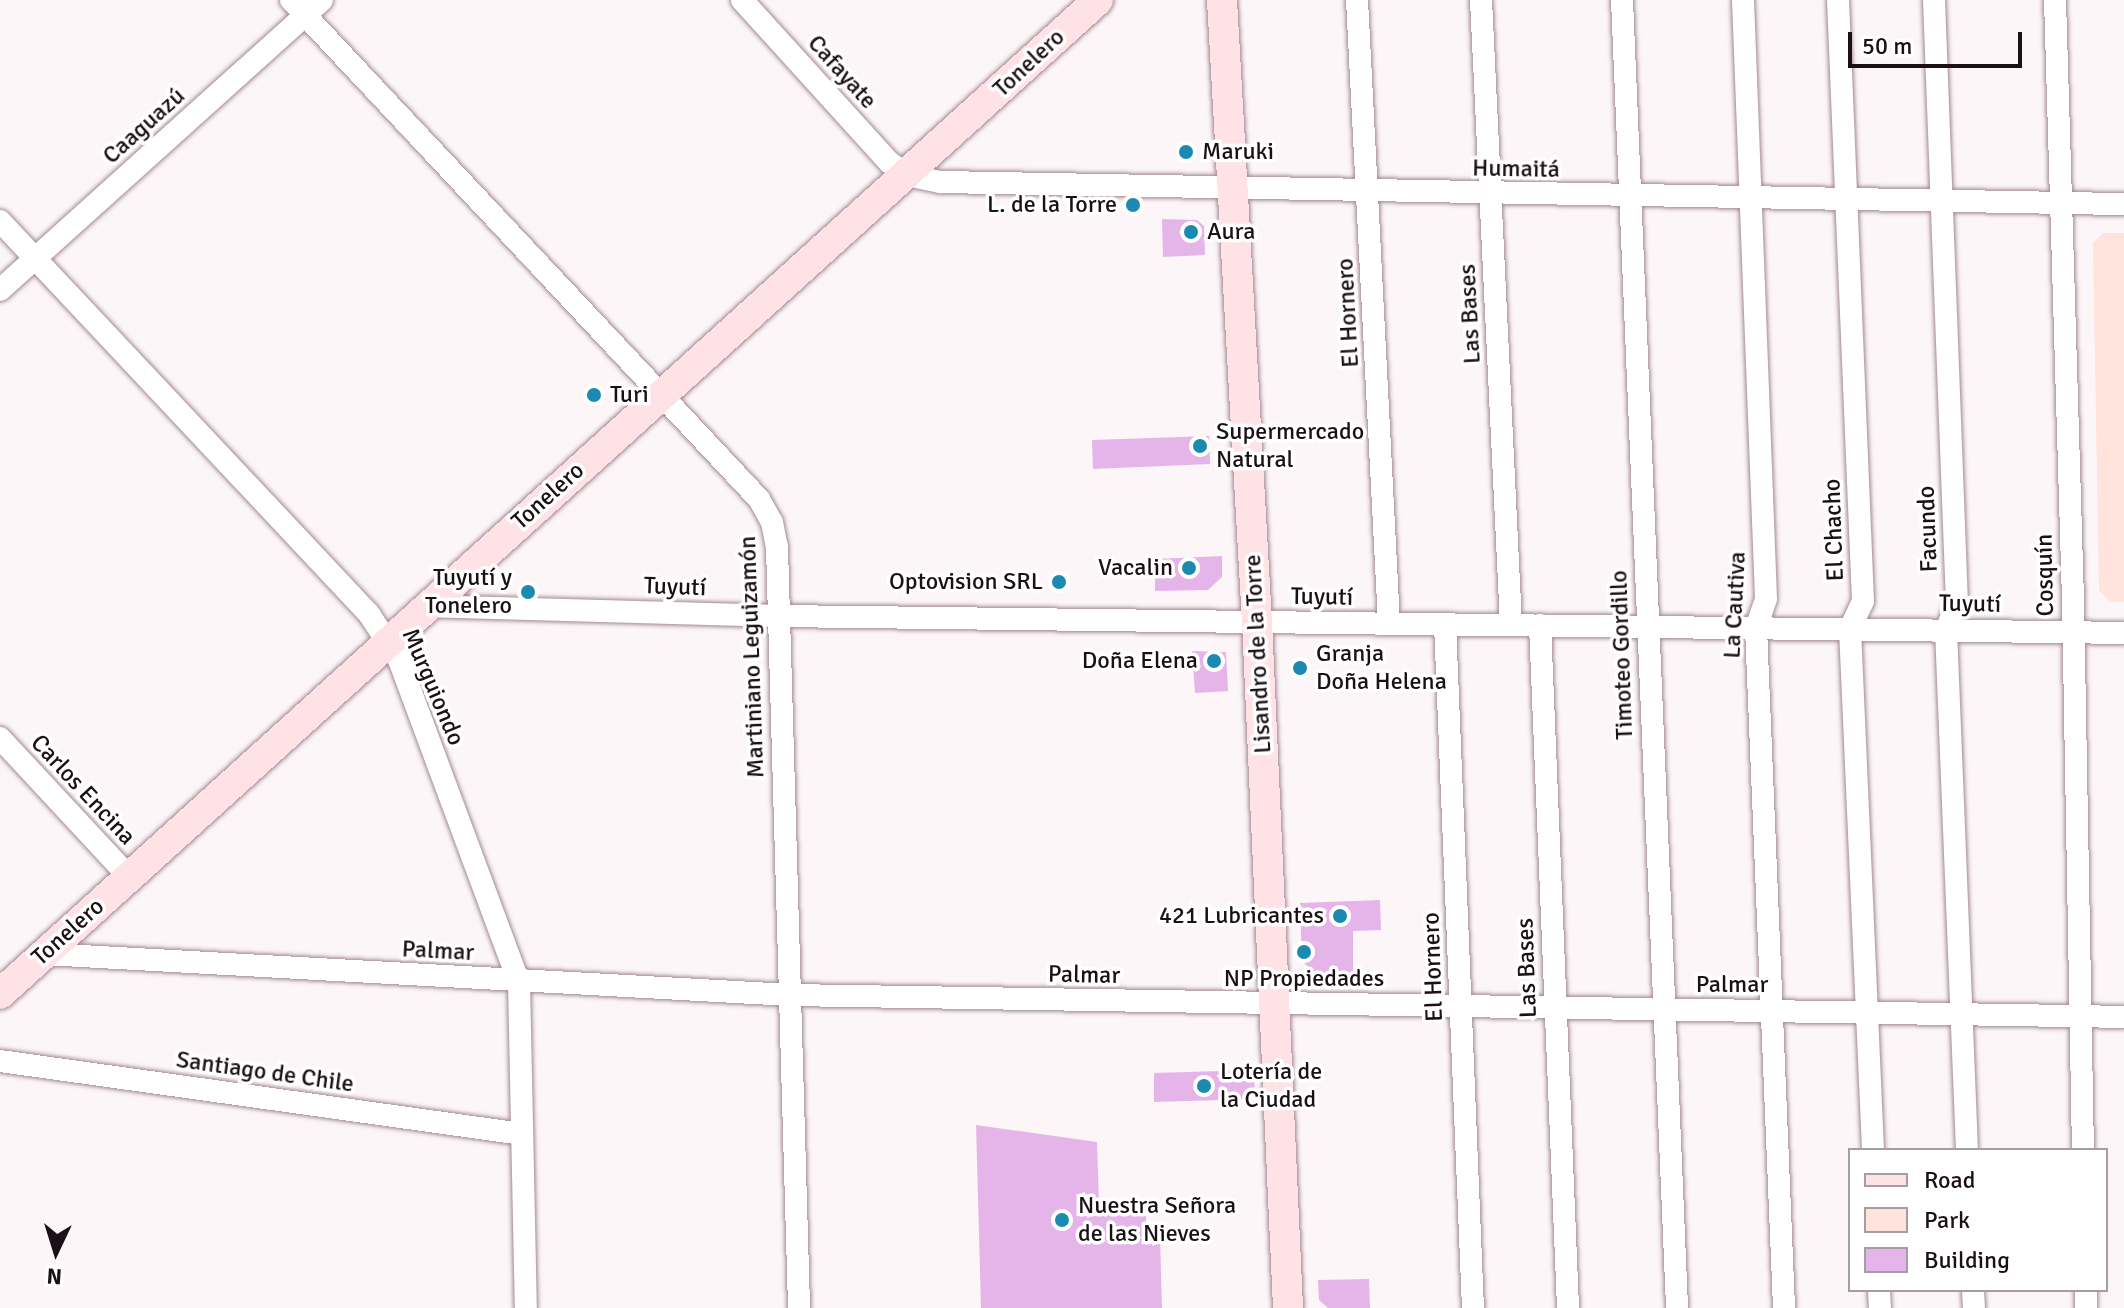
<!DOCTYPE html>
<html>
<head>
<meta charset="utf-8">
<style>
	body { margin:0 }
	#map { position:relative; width:2124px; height:1308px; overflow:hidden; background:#fcf6f8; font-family:Signika,sans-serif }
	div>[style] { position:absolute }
	.green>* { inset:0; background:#ffe3dc }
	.building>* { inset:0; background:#e5b5e9 }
	.roads { filter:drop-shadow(0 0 2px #a38895) drop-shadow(0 0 2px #a38895) }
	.street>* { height:22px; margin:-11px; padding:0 11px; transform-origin:11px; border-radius:11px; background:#fff }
	.secondary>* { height:30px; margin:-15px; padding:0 15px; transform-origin:15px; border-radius:15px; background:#fee2e6 }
	.dots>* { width:22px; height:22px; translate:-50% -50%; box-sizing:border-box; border:4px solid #fff; border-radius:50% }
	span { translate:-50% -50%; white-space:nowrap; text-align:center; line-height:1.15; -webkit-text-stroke:7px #fff; paint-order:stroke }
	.street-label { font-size:24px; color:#1a1015 }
	.poi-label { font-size:24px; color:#1a1015 }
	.left { translate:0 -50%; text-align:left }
	.right { translate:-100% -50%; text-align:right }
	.legend { position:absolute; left:1848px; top:1148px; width:260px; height:144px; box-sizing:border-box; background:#fff; border:2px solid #a39fa1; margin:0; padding:10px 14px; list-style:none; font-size:24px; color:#1a1015 }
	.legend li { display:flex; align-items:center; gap:16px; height:40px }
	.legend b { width:40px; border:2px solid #a39fa1 }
	.north { position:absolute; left:16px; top:1212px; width:80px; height:80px; -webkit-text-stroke:6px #fff; paint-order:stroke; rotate:184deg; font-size:22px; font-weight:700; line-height:32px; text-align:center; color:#1a1015 }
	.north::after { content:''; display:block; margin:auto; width:28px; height:36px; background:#1a1015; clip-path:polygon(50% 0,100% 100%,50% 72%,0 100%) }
	.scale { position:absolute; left:1848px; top:32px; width:174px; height:36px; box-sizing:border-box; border:4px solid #1a1015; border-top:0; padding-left:10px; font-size:24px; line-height:28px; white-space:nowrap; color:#1a1015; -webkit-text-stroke:6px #fff; paint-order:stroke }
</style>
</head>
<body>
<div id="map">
	<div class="green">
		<i style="clip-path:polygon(2103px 233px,2124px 233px,2124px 602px,2110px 602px,2099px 590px,2093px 243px)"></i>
	</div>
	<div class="building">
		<i style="clip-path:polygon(1162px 219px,1197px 220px,1204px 226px,1205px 255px,1163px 257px)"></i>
		<i style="clip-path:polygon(1209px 436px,1210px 464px,1093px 469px,1092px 440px)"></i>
		<i style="clip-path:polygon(1222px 556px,1222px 577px,1208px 590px,1155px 591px,1155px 559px)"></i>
		<i style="clip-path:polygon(1192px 651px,1226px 652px,1228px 691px,1195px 693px)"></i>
		<i style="clip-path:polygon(1380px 900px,1381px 930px,1353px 931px,1353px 975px,1317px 975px,1302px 961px,1300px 903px)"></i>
		<i style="clip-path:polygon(1254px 1070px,1255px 1099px,1154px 1102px,1154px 1073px)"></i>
		<i style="clip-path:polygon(976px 1125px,1097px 1142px,1099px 1203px,1146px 1201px,1146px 1237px,1160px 1237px,1162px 1308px,981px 1308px)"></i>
		<i style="clip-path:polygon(1369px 1279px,1370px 1308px,1328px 1308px,1319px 1300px,1318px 1280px)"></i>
	</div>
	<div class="roads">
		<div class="street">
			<i style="left:291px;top:0;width:684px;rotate:46.84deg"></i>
			<i style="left:759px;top:499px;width:26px;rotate:61deg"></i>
			<i style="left:772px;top:522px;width:25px;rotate:79deg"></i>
			<i style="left:777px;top:547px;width:761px;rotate:88.34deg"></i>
			<i style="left:742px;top:0;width:219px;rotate:47.8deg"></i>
			<i style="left:889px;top:162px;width:22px;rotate:36deg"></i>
			<i style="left:907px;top:175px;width:35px;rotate:12deg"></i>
			<i style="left:941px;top:182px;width:1183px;rotate:1.07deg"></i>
			<i style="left:1357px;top:0;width:624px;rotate:87.06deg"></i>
			<i style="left:1481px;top:0;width:626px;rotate:87.25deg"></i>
			<i style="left:1622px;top:0;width:1309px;rotate:87.59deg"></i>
			<i style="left:1743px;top:0;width:599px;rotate:87.8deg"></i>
			<i style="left:1766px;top:599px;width:31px;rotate:109deg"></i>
			<i style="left:1756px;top:628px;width:681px;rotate:87.64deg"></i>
			<i style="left:1838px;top:0;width:602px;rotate:87.62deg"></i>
			<i style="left:1863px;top:601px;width:31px;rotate:115deg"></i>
			<i style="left:1850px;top:629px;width:522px;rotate:87.47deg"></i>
			<i style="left:1934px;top:0;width:603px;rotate:87.82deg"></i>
			<i style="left:1957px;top:603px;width:29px;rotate:112deg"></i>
			<i style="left:1946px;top:630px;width:520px;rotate:87.69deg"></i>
			<i style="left:2055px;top:0;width:601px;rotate:88.28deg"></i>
			<i style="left:2073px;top:601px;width:549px;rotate:88.96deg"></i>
			<i style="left:0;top:221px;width:539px;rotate:46.8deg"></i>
			<i style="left:369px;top:614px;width:55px;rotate:56.9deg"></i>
			<i style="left:399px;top:660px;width:344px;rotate:69.6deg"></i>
			<i style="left:519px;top:982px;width:326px;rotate:88.8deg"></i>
			<i style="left:0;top:290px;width:433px;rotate:-42deg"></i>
			<i style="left:424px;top:606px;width:354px;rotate:1.6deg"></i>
			<i style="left:778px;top:616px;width:1346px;rotate:0.72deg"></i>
			<i style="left:1445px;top:624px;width:685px;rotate:87.66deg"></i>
			<i style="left:1540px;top:625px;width:684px;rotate:87.65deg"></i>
			<i style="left:0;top:738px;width:190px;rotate:47.1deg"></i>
			<i style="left:45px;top:954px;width:745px;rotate:3.15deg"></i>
			<i style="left:789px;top:995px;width:1335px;rotate:0.94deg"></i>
			<i style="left:0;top:1061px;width:527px;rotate:7.96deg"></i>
			<i style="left:1879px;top:1290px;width:18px;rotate:87deg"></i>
			<i style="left:1973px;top:1290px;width:18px;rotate:87deg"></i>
			<i style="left:2086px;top:1290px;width:18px;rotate:90deg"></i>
		</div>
		<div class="secondary">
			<i style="left:1222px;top:0;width:623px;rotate:86.78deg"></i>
			<i style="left:1257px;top:622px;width:687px;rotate:87.41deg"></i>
			<i style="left:0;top:994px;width:1481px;rotate:-42.15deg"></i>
		</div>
	</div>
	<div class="dots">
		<i style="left:1186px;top:152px;background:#1c89b0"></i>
		<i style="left:1133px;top:205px;background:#1c89b0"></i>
		<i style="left:1191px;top:232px;background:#1c89b0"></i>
		<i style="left:594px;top:395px;background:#1c89b0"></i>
		<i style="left:1200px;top:446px;background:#1c89b0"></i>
		<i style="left:1189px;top:568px;background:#1c89b0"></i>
		<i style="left:1059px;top:582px;background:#1c89b0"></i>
		<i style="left:528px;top:592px;background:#1c89b0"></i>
		<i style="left:1214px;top:661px;background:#1c89b0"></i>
		<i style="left:1300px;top:668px;background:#1c89b0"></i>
		<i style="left:1340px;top:916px;background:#1c89b0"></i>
		<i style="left:1304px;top:952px;background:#1c89b0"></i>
		<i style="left:1204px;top:1086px;background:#1c89b0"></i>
		<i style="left:1062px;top:1220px;background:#1c89b0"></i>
	</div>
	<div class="street-label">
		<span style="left:1029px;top:63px;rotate:-43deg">Tonelero</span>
		<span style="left:842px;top:72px;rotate:48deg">Cafayate</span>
		<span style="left:144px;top:126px;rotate:-42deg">Caaguazú</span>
		<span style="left:1516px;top:169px;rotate:1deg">Humaitá</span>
		<span style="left:1348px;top:313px;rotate:-93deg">El Hornero</span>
		<span style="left:1470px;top:314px;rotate:-93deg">Las Bases</span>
		<span style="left:548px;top:496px;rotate:-42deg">Tonelero</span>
		<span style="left:1928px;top:529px;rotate:-92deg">Facundo</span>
		<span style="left:1834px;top:530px;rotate:-92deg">El Chacho</span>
		<span style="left:2045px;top:575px;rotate:-91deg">Cosquín</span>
		<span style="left:675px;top:587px;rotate:2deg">Tuyutí</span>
		<span style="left:1322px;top:597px;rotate:1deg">Tuyutí</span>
		<span style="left:1970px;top:604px;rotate:1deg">Tuyutí</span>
		<span style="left:1735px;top:605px;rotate:-87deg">La Cautiva</span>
		<span style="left:1258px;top:654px;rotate:-93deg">Lisandro de la Torre</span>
		<span style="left:1622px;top:655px;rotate:-92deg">Timoteo Gordillo</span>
		<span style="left:752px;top:657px;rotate:-92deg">Martiniano Leguizamón</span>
		<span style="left:433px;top:687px;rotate:67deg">Murguiondo</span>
		<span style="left:83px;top:790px;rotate:47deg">Carlos Encina</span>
		<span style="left:68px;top:932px;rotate:-42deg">Tonelero</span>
		<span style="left:438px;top:951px;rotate:3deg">Palmar</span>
		<span style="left:1433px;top:967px;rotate:-92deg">El Hornero</span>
		<span style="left:1527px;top:968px;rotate:-92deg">Las Bases</span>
		<span style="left:1084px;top:975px;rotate:1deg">Palmar</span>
		<span style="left:1732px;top:985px">Palmar</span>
		<span style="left:265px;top:1072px;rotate:8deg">Santiago de Chile</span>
	</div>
	<div class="poi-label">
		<span class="left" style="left:1202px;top:152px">Maruki</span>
		<span class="right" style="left:1117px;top:205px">L. de la Torre</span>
		<span class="left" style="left:1207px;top:232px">Aura</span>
		<span class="left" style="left:610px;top:395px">Turi</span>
		<span class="left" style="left:1216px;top:446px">Supermercado<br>Natural</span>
		<span class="right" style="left:1173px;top:568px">Vacalin</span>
		<span class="right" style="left:512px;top:592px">Tuyutí y<br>Tonelero</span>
		<span class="right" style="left:1043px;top:582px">Optovision SRL</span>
		<span class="left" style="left:1316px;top:668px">Granja<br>Doña Helena</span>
		<span class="right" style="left:1198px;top:661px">Doña Elena</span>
		<span class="right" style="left:1324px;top:916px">421 Lubricantes</span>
		<span style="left:1304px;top:979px">NP Propiedades</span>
		<span class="left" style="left:1220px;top:1086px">Lotería de<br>la Ciudad</span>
		<span class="left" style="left:1078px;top:1220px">Nuestra Señora<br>de las Nieves</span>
	</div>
	<ul class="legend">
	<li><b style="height:10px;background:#fee2e6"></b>Road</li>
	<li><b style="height:22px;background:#ffe3dc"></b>Park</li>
	<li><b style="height:22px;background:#e5b5e9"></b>Building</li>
	</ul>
	<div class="north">N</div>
	<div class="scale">50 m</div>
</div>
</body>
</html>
